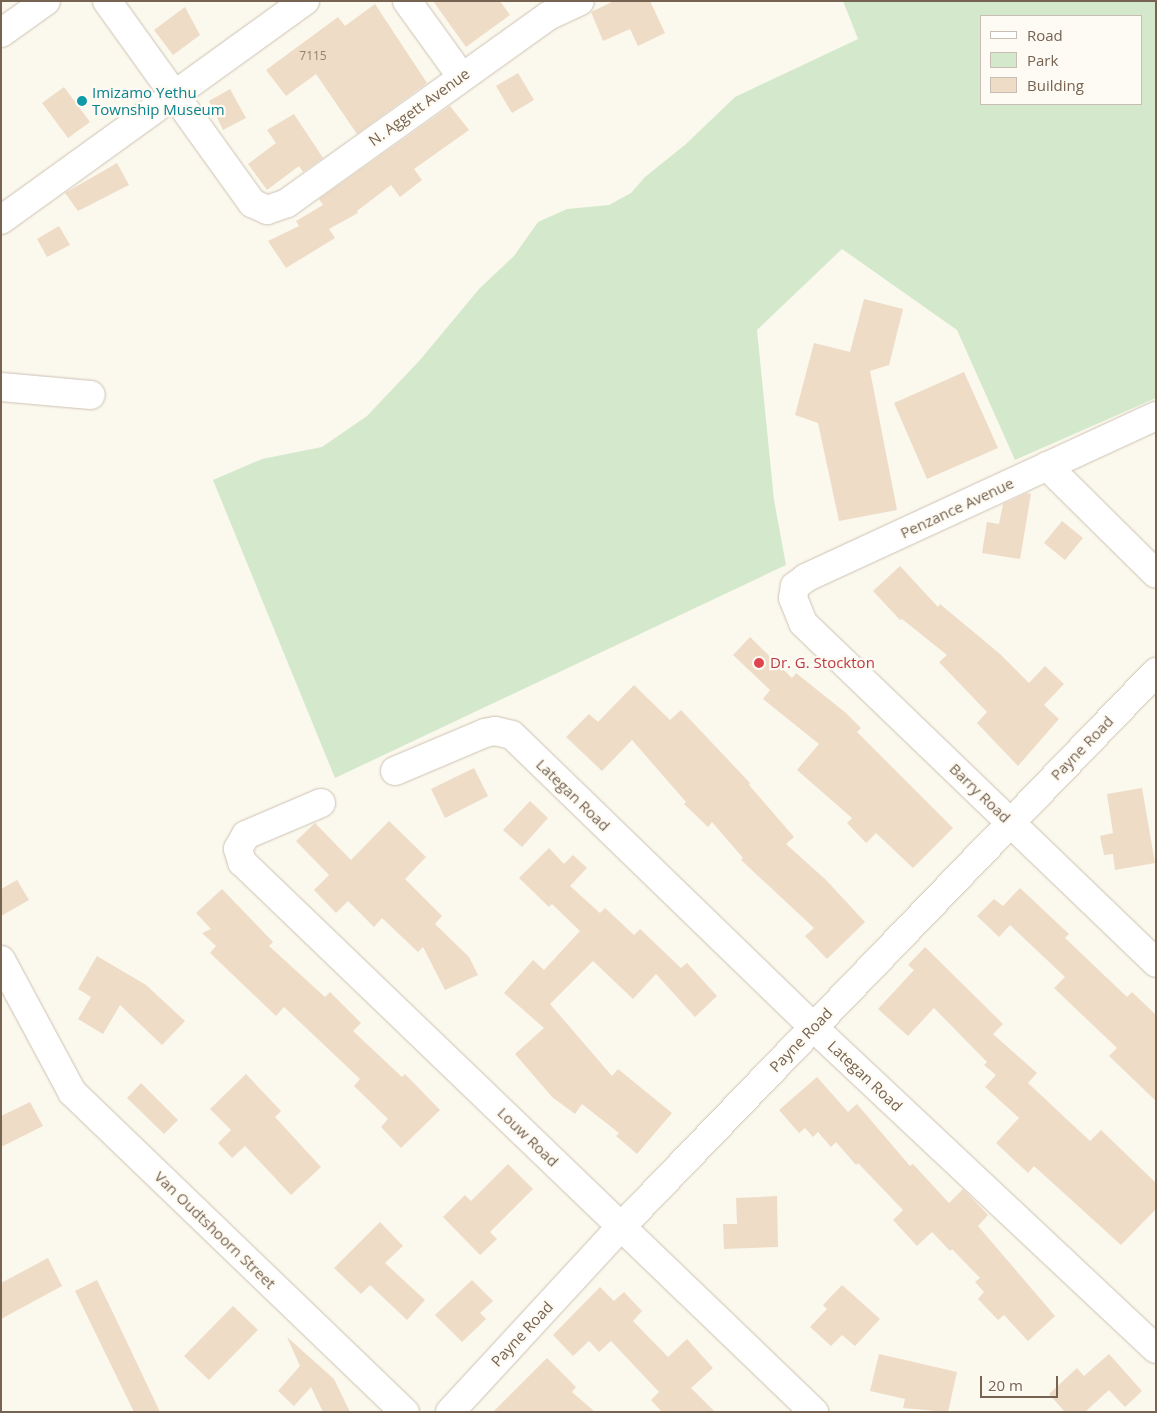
<!DOCTYPE html>
<html>
<head>
<meta charset="utf-8">
<style>
	body { margin:0 }
	#map { position:relative; width:1157px; height:1413px; overflow:hidden; background:#fbf8ed; font-family:"Open Sans",sans-serif }
	div>[style] { position:absolute }
	.green>* { inset:0; background:#d4e9cc }
	.building>* { inset:0; background:#efdcc7 }
	.roads { filter:drop-shadow(0 0 1px #cdc2b3) drop-shadow(0 0 1px #cdc2b3) }
	.street>* { height:28px; margin:-14px; padding:0 14px; transform-origin:14px; border-radius:14px; background:#fff }
	.dots>* { width:14px; height:14px; translate:-50% -50%; box-sizing:border-box; border:2px solid #fefbf4; border-radius:50% }
	span { translate:-50% -50%; white-space:nowrap; text-align:center; line-height:1.15; -webkit-text-stroke:4.5px #fefbf4; paint-order:stroke }
	.number-label { font-size:12px; color:#94816e }
	.number-label span { -webkit-text-stroke-width:0 }
	.culture-label { font-size:15px; color:#0d838f }
	.left { translate:0 -50%; text-align:left }
	.street-label { font-size:15px; color:#766351 }
	.health-label { font-size:15px; color:#be3a42 }
	.frame { position:absolute; inset:0; border:2px solid #766351; pointer-events:none }
	.legend { position:absolute; left:980px; top:15px; width:162px; height:90px; box-sizing:border-box; background:#fefbf4; border:1px solid #c8beb3; margin:0; padding:6px 9px; list-style:none; font-size:15px; color:#766351 }
	.legend li { display:flex; align-items:center; gap:10px; height:25px }
	.legend b { width:25px; border:1px solid #c8beb3 }
	.scale { position:absolute; left:980px; top:1376px; width:78px; height:22px; box-sizing:border-box; border:2px solid #766351; border-top:0; padding-left:6px; font-size:15px; line-height:18px; white-space:nowrap; color:#766351; -webkit-text-stroke:4px #fefbf4; paint-order:stroke }
</style>
</head>
<body>
<div id="map">
	<div class="green">
		<i style="clip-path:polygon(evenodd,843px 1px,1156px 1px,1156px 398px,1015px 460px,957px 330px,842px 249px,757px 330px,774px 500px,786px 565px,335px 778px,213px 480px,262px 459px,322px 447px,367px 416px,420px 360px,479px 289px,514px 256px,538px 222px,567px 209px,609px 205px,631px 193px,645px 177px,686px 144px,735px 97px,858px 39px,843px 1px,981px 16px,1141px 16px,1141px 104px,981px 104px,981px 16px)"></i>
	</div>
	<div class="building">
		<i style="clip-path:polygon(433px 1px,500px 1px,510px 15px,466px 47px)"></i>
		<i style="clip-path:polygon(614px 1px,650px 1px,665px 33px,638px 46px,630px 29px,603px 41px,591px 12px)"></i>
		<i style="clip-path:polygon(375px 4px,427px 83px,357px 134px,316px 74px,286px 96px,266px 70px,338px 17px,345px 26px)"></i>
		<i style="clip-path:polygon(185px 7px,200px 35px,173px 55px,154px 30px)"></i>
		<i style="clip-path:polygon(518px 73px,534px 100px,512px 113px,496px 86px)"></i>
		<i style="clip-path:polygon(64px 87px,90px 122px,68px 138px,42px 103px)"></i>
		<i style="clip-path:polygon(230px 89px,246px 118px,223px 130px,209px 101px)"></i>
		<i style="clip-path:polygon(450px 106px,469px 130px,414px 169px,422px 180px,400px 197px,391px 185px,357px 211px,358px 213px,329px 229px,335px 238px,286px 268px,268px 241px,299px 226px,296px 221px,323px 205px,319px 199px)"></i>
		<i style="clip-path:polygon(294px 114px,323px 158px,303px 172px,299px 166px,267px 190px,248px 164px,276px 143px,267px 130px)"></i>
		<i style="clip-path:polygon(117px 163px,129px 185px,78px 211px,65px 193px)"></i>
		<i style="clip-path:polygon(59px 226px,70px 245px,47px 257px,37px 239px)"></i>
		<i style="clip-path:polygon(864px 299px,903px 309px,889px 365px,870px 371px,897px 510px,839px 521px,818px 423px,795px 415px,814px 343px,850px 352px)"></i>
		<i style="clip-path:polygon(964px 372px,998px 448px,927px 479px,894px 403px)"></i>
		<i style="clip-path:polygon(1027px 493px,1031px 494px,1020px 559px,982px 553px,987px 522px,999px 524px,1003px 504px)"></i>
		<i style="clip-path:polygon(1062px 521px,1083px 538px,1065px 560px,1044px 543px)"></i>
		<i style="clip-path:polygon(900px 566px,938px 607px,940px 604px,1000px 654px,1029px 683px,1045px 666px,1064px 684px,1044px 705px,1059px 719px,1018px 766px,977px 723px,987px 712px,939px 662px,947px 655px,902px 619px,900px 620px,873px 591px)"></i>
		<i style="clip-path:polygon(750px 637px,792px 678px,796px 673px,846px 713px,861px 728px,857px 732px,953px 828px,913px 868px,876px 833px,866px 843px,847px 823px,852px 818px,797px 770px,819px 744px,763px 699px,770px 690px,733px 655px)"></i>
		<i style="clip-path:polygon(634px 685px,670px 720px,681px 710px,750px 783px,749px 785px,794px 837px,786px 844px,826px 880px,865px 922px,827px 959px,805px 936px,814px 928px,741px 860px,743px 858px,712px 822px,708px 827px,684px 804px,686px 802px,632px 740px,602px 771px,566px 737px,589px 714px,598px 722px)"></i>
		<i style="clip-path:polygon(474px 768px,488px 796px,445px 818px,431px 789px)"></i>
		<i style="clip-path:polygon(1142px 788px,1155px 863px,1115px 870px,1113px 854px,1104px 855px,1100px 836px,1113px 833px,1107px 794px)"></i>
		<i style="clip-path:polygon(530px 801px,548px 818px,522px 847px,503px 830px)"></i>
		<i style="clip-path:polygon(389px 821px,426px 857px,405px 879px,442px 916px,435px 924px,469px 957px,478px 975px,445px 990px,423px 947px,418px 952px,382px 918px,374px 927px,348px 901px,336px 913px,314px 890px,329px 875px,296px 841px,315px 823px,351px 860px)"></i>
		<i style="clip-path:polygon(549px 848px,564px 864px,573px 855px,587px 868px,570px 886px,600px 913px,605px 908px,634px 935px,640px 929px,681px 968px,687px 963px,717px 996px,695px 1017px,656px 974px,633px 999px,593px 961px,550px 1004px,612px 1076px,618px 1069px,672px 1113px,637px 1154px,616px 1136px,619px 1133px,582px 1104px,575px 1114px,552px 1097px,515px 1054px,544px 1028px,504px 993px,533px 960px,544px 970px,580px 931px,552px 904px,549px 907px,519px 878px)"></i>
		<i style="clip-path:polygon(17px 880px,29px 900px,1px 916px,1px 889px)"></i>
		<i style="clip-path:polygon(1020px 888px,1069px 934px,1065px 938px,1127px 997px,1132px 992px,1156px 1015px,1156px 1101px,1109px 1056px,1117px 1048px,1054px 988px,1065px 977px,1010px 925px,999px 937px,977px 916px,994px 899px,1003px 906px)"></i>
		<i style="clip-path:polygon(222px 889px,273px 942px,269px 946px,325px 997px,330px 992px,361px 1023px,353px 1031px,402px 1077px,405px 1074px,440px 1110px,401px 1148px,381px 1127px,388px 1119px,354px 1086px,360px 1079px,284px 1007px,276px 1016px,210px 953px,216px 946px,202px 933px,211px 929px,196px 913px)"></i>
		<i style="clip-path:polygon(925px 947px,1003px 1024px,993px 1034px,1037px 1073px,1028px 1083px,1090px 1141px,1101px 1130px,1156px 1183px,1156px 1209px,1121px 1245px,1034px 1166px,1028px 1173px,996px 1143px,1019px 1118px,985px 1087px,996px 1075px,984px 1065px,987px 1062px,934px 1008px,908px 1036px,878px 1009px,914px 970px,908px 965px)"></i>
		<i style="clip-path:polygon(97px 956px,146px 985px,185px 1021px,162px 1045px,120px 1005px,103px 1034px,78px 1019px,91px 997px,78px 989px)"></i>
		<i style="clip-path:polygon(246px 1074px,281px 1111px,275px 1117px,321px 1167px,291px 1195px,245px 1146px,232px 1158px,218px 1143px,231px 1130px,210px 1109px)"></i>
		<i style="clip-path:polygon(817px 1077px,848px 1112px,857px 1104px,910px 1166px,913px 1164px,949px 1203px,963px 1189px,988px 1215px,978px 1226px,1055px 1316px,1028px 1341px,1004px 1315px,998px 1320px,978px 1299px,984px 1292px,975px 1282px,980px 1278px,952px 1249px,950px 1251px,932px 1232px,917px 1246px,893px 1220px,903px 1210px,858px 1163px,856px 1165px,836px 1142px,831px 1147px,818px 1132px,813px 1137px,805px 1128px,799px 1133px,779px 1110px)"></i>
		<i style="clip-path:polygon(141px 1083px,178px 1120px,164px 1134px,127px 1098px)"></i>
		<i style="clip-path:polygon(30px 1102px,43px 1126px,1px 1147px,1px 1116px)"></i>
		<i style="clip-path:polygon(508px 1164px,533px 1189px,490px 1232px,497px 1239px,480px 1255px,443px 1217px,465px 1195px,471px 1201px)"></i>
		<i style="clip-path:polygon(777px 1196px,778px 1247px,724px 1249px,723px 1224px,737px 1224px,736px 1198px)"></i>
		<i style="clip-path:polygon(380px 1222px,403px 1246px,385px 1263px,425px 1300px,407px 1320px,370px 1285px,361px 1294px,334px 1268px)"></i>
		<i style="clip-path:polygon(48px 1258px,62px 1286px,1px 1319px,1px 1283px)"></i>
		<i style="clip-path:polygon(97px 1280px,114px 1315px,160px 1412px,134px 1412px,111px 1365px,75px 1291px)"></i>
		<i style="clip-path:polygon(472px 1280px,493px 1301px,480px 1313px,486px 1319px,462px 1342px,435px 1315px)"></i>
		<i style="clip-path:polygon(842px 1285px,880px 1319px,855px 1346px,842px 1335px,831px 1346px,810px 1327px,827px 1309px,823px 1305px)"></i>
		<i style="clip-path:polygon(600px 1287px,614px 1301px,624px 1292px,642px 1311px,633px 1321px,668px 1357px,687px 1339px,713px 1368px,691px 1388px,715px 1412px,662px 1412px,651px 1400px,659px 1392px,611px 1341px,599px 1352px,589px 1341px,573px 1356px,553px 1335px)"></i>
		<i style="clip-path:polygon(233px 1306px,258px 1330px,209px 1380px,184px 1356px)"></i>
		<i style="clip-path:polygon(287px 1337px,334px 1379px,350px 1412px,323px 1412px,311px 1387px,294px 1406px,278px 1391px,300px 1366px)"></i>
		<i style="clip-path:polygon(879px 1354px,957px 1372px,948px 1412px,903px 1408px,905px 1399px,870px 1391px)"></i>
		<i style="clip-path:polygon(1109px 1354px,1142px 1391px,1125px 1407px,1109px 1390px,1085px 1412px,1065px 1412px,1049px 1394px,1077px 1368px,1084px 1376px)"></i>
		<i style="clip-path:polygon(547px 1358px,576px 1387px,572px 1392px,595px 1412px,493px 1412px)"></i>
	</div>
	<div class="roads">
		<div class="street">
			<i style="left:107px;top:1px;width:249px;rotate:54.3deg"></i>
			<i style="left:252px;top:203px;width:17px;rotate:25deg"></i>
			<i style="left:267px;top:210px;width:21px;rotate:-19deg"></i>
			<i style="left:287px;top:203px;width:321px;rotate:-35.6deg"></i>
			<i style="left:548px;top:16px;width:35px;rotate:-25deg"></i>
			<i style="left:407px;top:1px;width:92px;rotate:54.2deg"></i>
			<i style="left:1px;top:33px;width:55px;rotate:-35.4deg"></i>
			<i style="left:1px;top:220px;width:375px;rotate:-35.8deg"></i>
			<i style="left:1px;top:387px;width:90px;rotate:5.1deg"></i>
			<i style="left:1156px;top:416px;width:386px;rotate:155.2deg"></i>
			<i style="left:806px;top:578px;width:14px;rotate:144deg"></i>
			<i style="left:795px;top:586px;width:12px;rotate:99deg"></i>
			<i style="left:793px;top:598px;width:27px;rotate:68deg"></i>
			<i style="left:803px;top:623px;width:490px;rotate:43.9deg"></i>
			<i style="left:1047px;top:466px;width:153px;rotate:44.7deg"></i>
			<i style="left:395px;top:771px;width:98px;rotate:-22.9deg"></i>
			<i style="left:485px;top:733px;width:10px;rotate:-11deg"></i>
			<i style="left:495px;top:731px;width:17px;rotate:13deg"></i>
			<i style="left:512px;top:735px;width:419px;rotate:44.1deg"></i>
			<i style="left:813px;top:1027px;width:470px;rotate:43.2deg"></i>
			<i style="left:321px;top:803px;width:82px;rotate:156.9deg"></i>
			<i style="left:246px;top:835px;width:16px;rotate:120deg"></i>
			<i style="left:238px;top:849px;width:14px;rotate:73deg"></i>
			<i style="left:242px;top:862px;width:794px;rotate:43.88deg"></i>
			<i style="left:1px;top:960px;width:150px;rotate:61.7deg"></i>
			<i style="left:72px;top:1092px;width:462px;rotate:43.9deg"></i>
			<i style="left:450px;top:1412px;width:252px;rotate:-47.3deg"></i>
			<i style="left:621px;top:1227px;width:771px;rotate:-46.05deg"></i>
		</div>
	</div>
	<div class="dots">
		<i style="left:82px;top:101px;background:#0f9aa8"></i>
		<i style="left:759px;top:663px;background:#e0444e"></i>
	</div>
	<div class="number-label">
		<span style="left:313px;top:56px">7115</span>
	</div>
	<div class="culture-label">
		<span class="left" style="left:92px;top:101px">Imizamo Yethu<br>Township Museum</span>
	</div>
	<div class="street-label">
		<span style="left:419px;top:107px;rotate:-36deg">N. Aggett Avenue</span>
		<span style="left:957px;top:508px;rotate:-25deg">Penzance Avenue</span>
		<span style="left:1082px;top:748px;rotate:-46deg">Payne Road</span>
		<span style="left:980px;top:793px;rotate:44deg">Barry Road</span>
		<span style="left:573px;top:795px;rotate:44deg">Lategan Road</span>
		<span style="left:801px;top:1040px;rotate:-46deg">Payne Road</span>
		<span style="left:865px;top:1076px;rotate:43deg">Lategan Road</span>
		<span style="left:528px;top:1137px;rotate:44deg">Louw Road</span>
		<span style="left:215px;top:1230px;rotate:44deg">Van Oudtshoorn Street</span>
		<span style="left:522px;top:1334px;rotate:-47deg">Payne Road</span>
	</div>
	<div class="health-label">
		<span class="left" style="left:770px;top:663px">Dr. G. Stockton</span>
	</div>
	<div class="frame"></div>
	<ul class="legend">
	<li><b style="height:6px;background:#fff"></b>Road</li>
	<li><b style="height:14px;background:#d4e9cc"></b>Park</li>
	<li><b style="height:14px;background:#efdcc7"></b>Building</li>
	</ul>
	<div class="scale">20 m</div>
</div>
</body>
</html>
